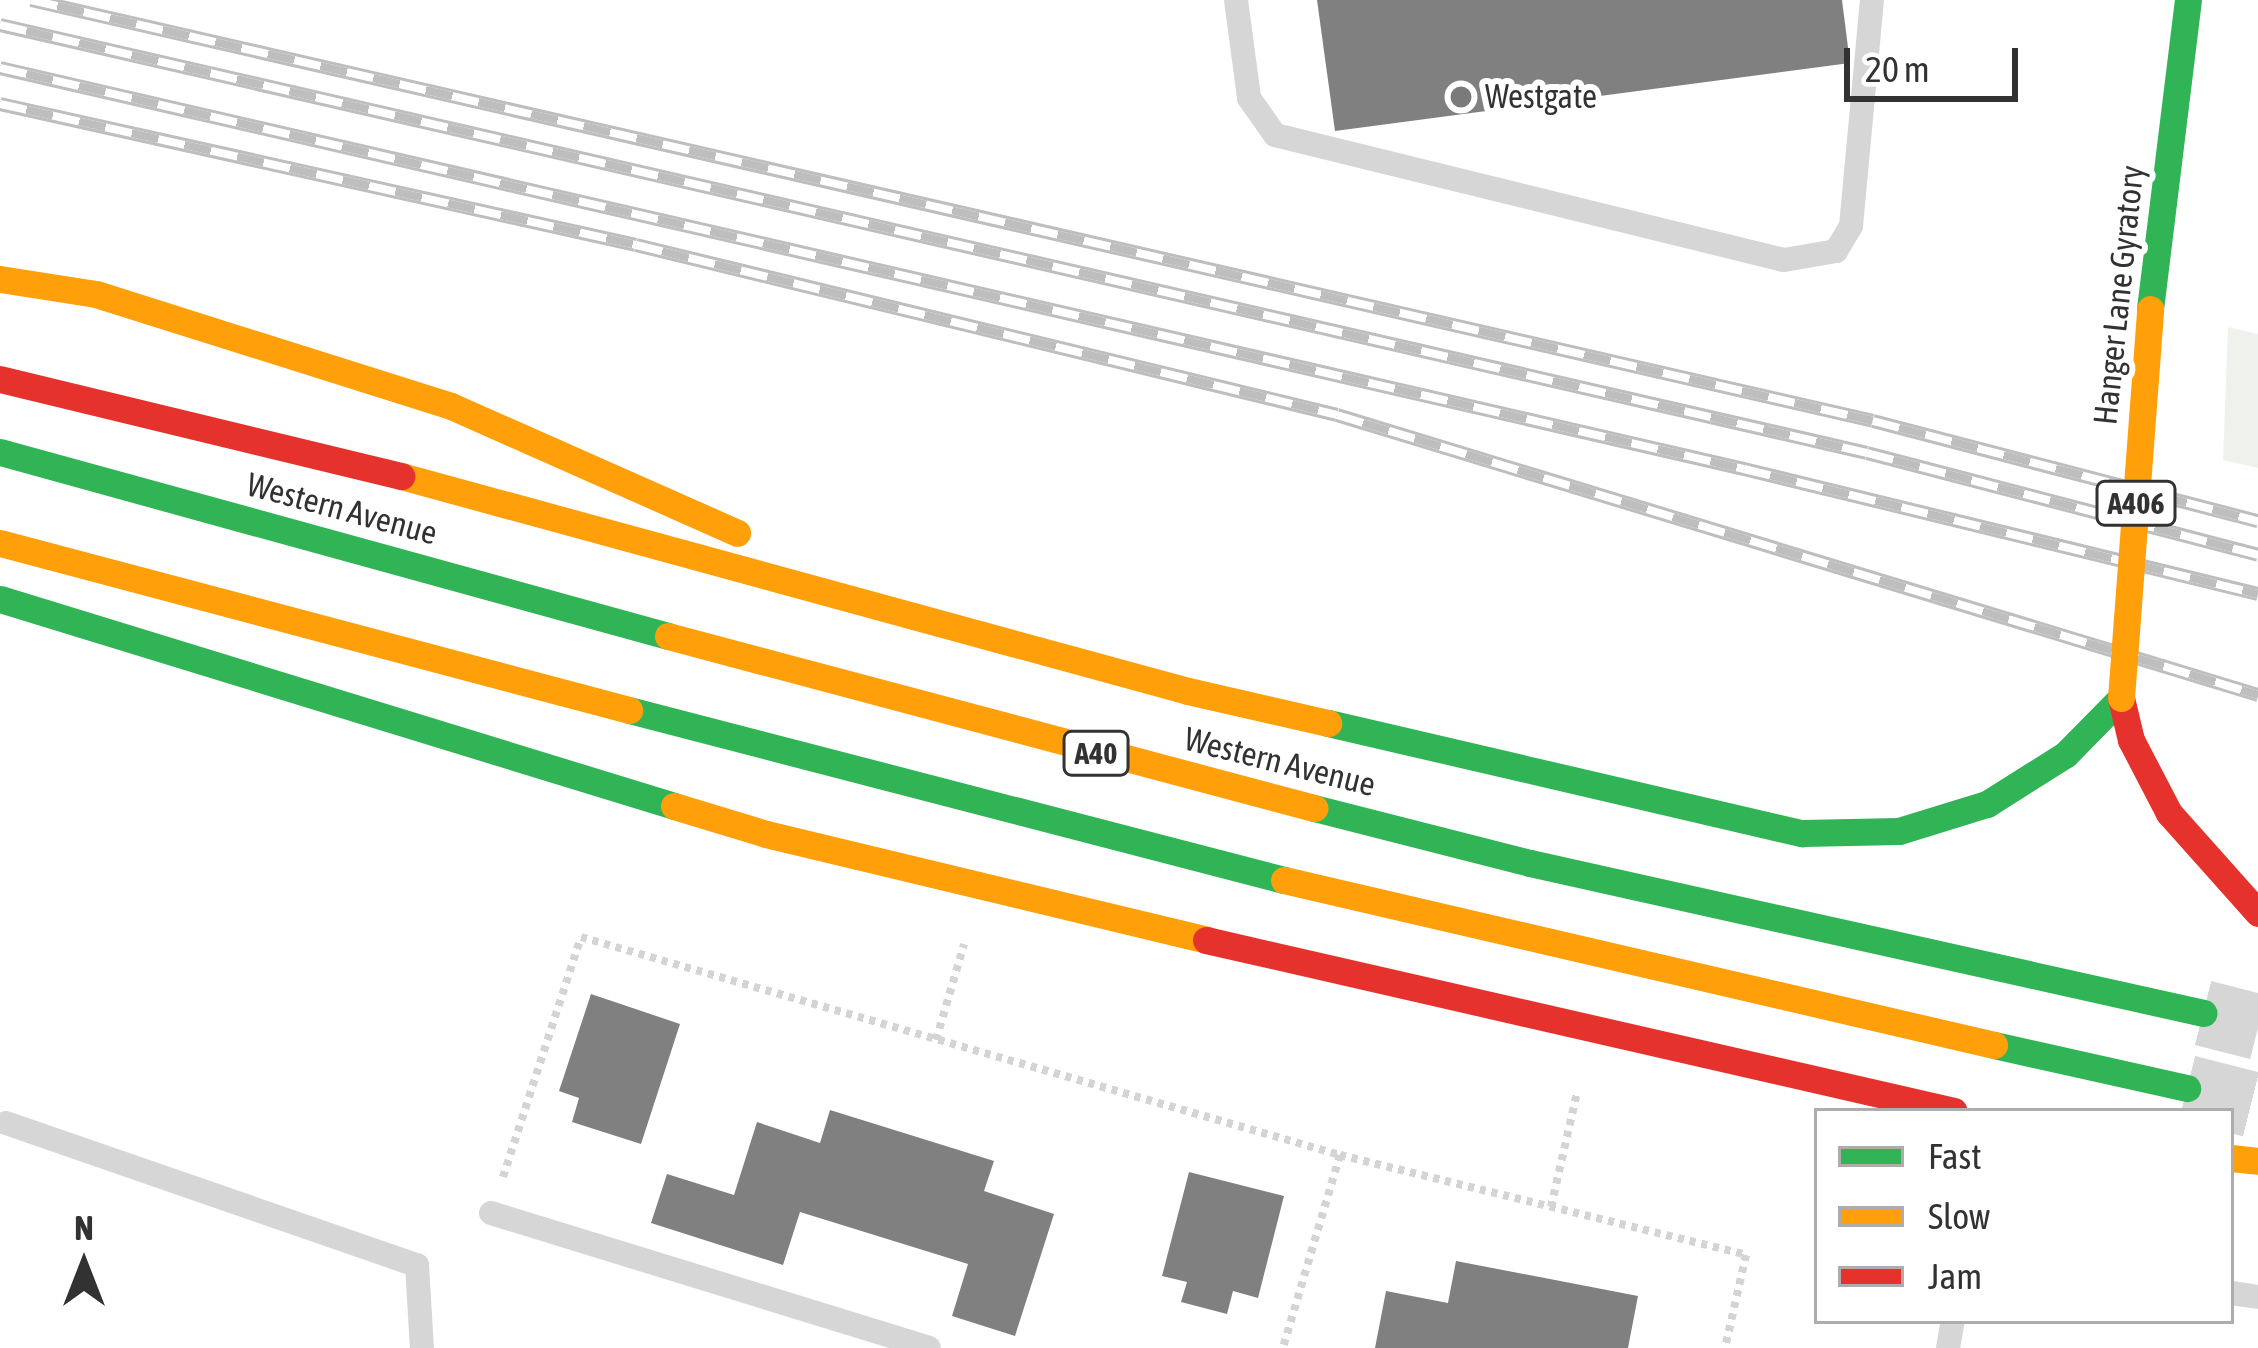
<!DOCTYPE html>
<html>
<head>
<meta charset="utf-8">
<style>
	body { margin:0 }
	#map { position:relative; width:2258px; height:1348px; overflow:hidden; background:#fff; font-family:"Asap Condensed",sans-serif }
	div>[style] { position:absolute }
	.green>* { inset:0; background:#eff2ec }
	.building>* { inset:0; background:#808080 }
	.highway-tunnel>* { height:66px; margin-top:-33px; transform-origin:0; background:repeating-linear-gradient(90deg,#d6d6d6 0 66px,transparent 0 99px) }
	.path>* { height:8px; margin-top:-4px; transform-origin:0; background:repeating-linear-gradient(90deg,#d4d4d4 0 6px,transparent 0 12px) }
	.lane>* { height:24px; margin:-12px; padding:0 12px; transform-origin:12px; border-radius:12px; background:#d6d6d6 }
	.fast>* { height:27px; margin:-13.5px; padding:0 13.5px; transform-origin:13.5px; border-radius:13.5px; background:#30b455 }
	.slow>* { height:27px; margin:-13.5px; padding:0 13.5px; transform-origin:13.5px; border-radius:13.5px; background:#ff9f0a }
	.jam>* { height:27px; margin:-13.5px; padding:0 13.5px; transform-origin:13.5px; border-radius:13.5px; background:#e5322d }
	.rail>* { height:14px; margin-top:-7px; transform-origin:0; background:repeating-linear-gradient(90deg,#fff 0 27px,#bebebe 0 54px); box-sizing:border-box; border-block:3px solid #bebebe }
	.slow-bridge>* { height:27px; margin:-13.5px; padding:0 13.5px; transform-origin:13.5px; border-radius:13.5px; background:#ff9f0a }
	.dots>* { width:33px; height:33px; translate:-50% -50%; box-sizing:border-box; border:6px solid #fff; border-radius:50% }
	span { translate:-50% -50%; white-space:nowrap; text-align:center; line-height:1.15; -webkit-text-stroke:12px #fff; paint-order:stroke }
	.shield-label span { padding:3px 9px; background:#fff; border:3px solid; border-radius:9px; -webkit-text-stroke-width:0 }
	.shield-label { font-size:30px; color:#323232; font-weight:700 }
	.poi-label { font-size:33px; color:#323232 }
	.left { translate:0 -50%; text-align:left }
	.street-label { font-size:33px; color:#323232 }
	.legend { position:absolute; left:1814px; top:1108px; width:420px; height:216px; box-sizing:border-box; background:#fff; border:3px solid #adadad; margin:0; padding:15px 21px; list-style:none; font-size:36px; color:#323232 }
	.legend li { display:flex; align-items:center; gap:24px; height:60px }
	.legend b { width:60px; border:3px solid #adadad }
	.north { position:absolute; left:24px; top:1204px; width:120px; height:120px; -webkit-text-stroke:9px #fff; paint-order:stroke; rotate:0deg; font-size:33px; font-weight:700; line-height:48px; text-align:center; color:#323232 }
	.north::after { content:''; display:block; margin:auto; width:42px; height:54px; background:#323232; clip-path:polygon(50% 0,100% 100%,50% 72%,0 100%) }
	.scale { position:absolute; left:1844px; top:48px; width:174px; height:54px; box-sizing:border-box; border:6px solid #323232; border-top:0; padding-left:15px; font-size:36px; line-height:42px; white-space:nowrap; color:#323232; -webkit-text-stroke:9px #fff; paint-order:stroke }
</style>
</head>
<body>
<div id="map">
	<div class="green">
		<i style="clip-path:polygon(2228px 327px,2258px 334px,2258px 468px,2223px 460px)"></i>
	</div>
	<div class="building">
		<i style="clip-path:polygon(1317px 0,1842px 0,1850px 63px,1335px 131px)"></i>
		<i style="clip-path:polygon(591px 994px,680px 1024px,641px 1144px,572px 1122px,579px 1098px,559px 1091px)"></i>
		<i style="clip-path:polygon(830px 1110px,994px 1161px,984px 1191px,1054px 1214px,1015px 1336px,952px 1316px,968px 1264px,800px 1212px,783px 1265px,651px 1223px,667px 1174px,734px 1195px,757px 1122px,820px 1143px)"></i>
		<i style="clip-path:polygon(1189px 1172px,1284px 1196px,1258px 1298px,1233px 1291px,1227px 1314px,1181px 1302px,1187px 1282px,1162px 1276px)"></i>
		<i style="clip-path:polygon(1456px 1261px,1638px 1296px,1628px 1348px,1375px 1348px,1386px 1291px,1448px 1303px)"></i>
	</div>
	<div class="highway-tunnel">
		<i style="left:2203px;top:1013px;width:57px;rotate:14.3deg"></i>
		<i style="left:2187px;top:1088px;width:73px;rotate:14.2deg"></i>
	</div>
	<div class="path">
		<i style="left:936px;top:1040px;width:100px;rotate:-73.7deg"></i>
		<i style="left:1340px;top:1155px;width:418px;rotate:13.8deg"></i>
		<i style="left:1746px;top:1255px;width:95px;rotate:102.7deg"></i>
		<i style="left:503px;top:1177px;width:252px;rotate:-72deg"></i>
		<i style="left:581px;top:937px;width:790px;rotate:16.03deg"></i>
		<i style="left:1340px;top:1155px;width:201px;rotate:106.5deg"></i>
		<i style="left:1551px;top:1207px;width:117px;rotate:-77.2deg"></i>
	</div>
	<div class="lane">
		<i style="left:1236px;top:0;width:99px;rotate:82.4deg"></i>
		<i style="left:1249px;top:98px;width:45px;rotate:54.9deg"></i>
		<i style="left:1275px;top:135px;width:524px;rotate:13.8deg"></i>
		<i style="left:1784px;top:260px;width:53px;rotate:-9.8deg"></i>
		<i style="left:1836px;top:251px;width:29px;rotate:-59deg"></i>
		<i style="left:1851px;top:226px;width:227px;rotate:-84.7deg"></i>
		<i style="left:6px;top:1123px;width:435px;rotate:19.1deg"></i>
		<i style="left:417px;top:1265px;width:83px;rotate:86.6deg"></i>
		<i style="left:491px;top:1213px;width:458px;rotate:17.1deg"></i>
		<i style="left:2231px;top:1293px;width:27px;rotate:8deg"></i>
		<i style="left:1948px;top:1348px;width:27px;rotate:-80deg"></i>
	</div>
	<div class="fast">
		<i style="left:2150px;top:309px;width:311px;rotate:-83deg"></i>
		<i style="left:0;top:452px;width:693px;rotate:15.4deg"></i>
		<i style="left:0;top:599px;width:705px;rotate:17.07deg"></i>
		<i style="left:629px;top:710px;width:677px;rotate:14.55deg"></i>
		<i style="left:1328px;top:723px;width:487px;rotate:13.1deg"></i>
		<i style="left:1802px;top:833px;width:97px;rotate:-1.2deg"></i>
		<i style="left:1899px;top:831px;width:92px;rotate:-17.1deg"></i>
		<i style="left:1987px;top:804px;width:93px;rotate:-32.3deg"></i>
		<i style="left:2066px;top:754px;width:78px;rotate:-45.5deg"></i>
		<i style="left:1314px;top:808px;width:223px;rotate:14.3deg"></i>
		<i style="left:1530px;top:863px;width:690px;rotate:12.56deg"></i>
		<i style="left:1994px;top:1045px;width:198px;rotate:12.6deg"></i>
	</div>
	<div class="slow">
		<i style="left:0;top:279px;width:97px;rotate:8.9deg"></i>
		<i style="left:96px;top:294px;width:372px;rotate:17.5deg"></i>
		<i style="left:451px;top:406px;width:313px;rotate:23.9deg"></i>
		<i style="left:401px;top:476px;width:816px;rotate:15.28deg"></i>
		<i style="left:1188px;top:691px;width:144px;rotate:12.9deg"></i>
		<i style="left:0;top:543px;width:651px;rotate:14.87deg"></i>
		<i style="left:668px;top:636px;width:669px;rotate:14.91deg"></i>
		<i style="left:674px;top:806px;width:96px;rotate:16.9deg"></i>
		<i style="left:766px;top:834px;width:453px;rotate:13.5deg"></i>
		<i style="left:1284px;top:880px;width:729px;rotate:13.08deg"></i>
		<i style="left:2231px;top:1158px;width:27px;rotate:6deg"></i>
	</div>
	<div class="jam">
		<i style="left:0;top:379px;width:413px;rotate:13.6deg"></i>
		<i style="left:2121px;top:698px;width:43px;rotate:76.6deg"></i>
		<i style="left:2131px;top:740px;width:82px;rotate:62.5deg"></i>
		<i style="left:2169px;top:813px;width:134px;rotate:48.3deg"></i>
		<i style="left:1206px;top:940px;width:767px;rotate:12.88deg"></i>
	</div>
	<div class="rail">
		<i style="left:31px;top:0;width:1889px;rotate:12.87deg"></i>
		<i style="left:1873px;top:421px;width:398px;rotate:14.6deg"></i>
		<i style="left:0;top:25px;width:1915px;rotate:12.91deg"></i>
		<i style="left:1867px;top:453px;width:404px;rotate:14.6deg"></i>
		<i style="left:0;top:68px;width:1790px;rotate:12.95deg"></i>
		<i style="left:1744px;top:469px;width:529px;rotate:13.67deg"></i>
		<i style="left:0;top:104px;width:651px;rotate:12.5deg"></i>
		<i style="left:636px;top:245px;width:721px;rotate:13.63deg"></i>
		<i style="left:1337px;top:415px;width:963px;rotate:16.91deg"></i>
	</div>
	<div class="slow-bridge">
		<i style="left:2121px;top:698px;width:390px;rotate:-85.7deg"></i>
	</div>
	<div class="dots">
		<i style="left:1461px;top:97px;background:#7a7a7a"></i>
	</div>
	<div class="shield-label">
		<span style="left:2136px;top:503px">A406</span>
		<span style="left:1096px;top:753px">A40</span>
	</div>
	<div class="poi-label">
		<span class="left" style="left:1485px;top:97px">Westgate</span>
	</div>
	<div class="street-label">
		<span style="left:2119px;top:295px;rotate:-84deg">Hanger Lane Gyratory</span>
		<span style="left:342px;top:509px;rotate:15deg">Western Avenue</span>
		<span style="left:1280px;top:762px;rotate:14deg">Western Avenue</span>
	</div>
	<ul class="legend">
	<li><b style="height:15px;background:#30b455"></b>Fast</li>
	<li><b style="height:15px;background:#ff9f0a"></b>Slow</li>
	<li><b style="height:15px;background:#e5322d"></b>Jam</li>
	</ul>
	<div class="north">N</div>
	<div class="scale">20 m</div>
</div>
</body>
</html>
